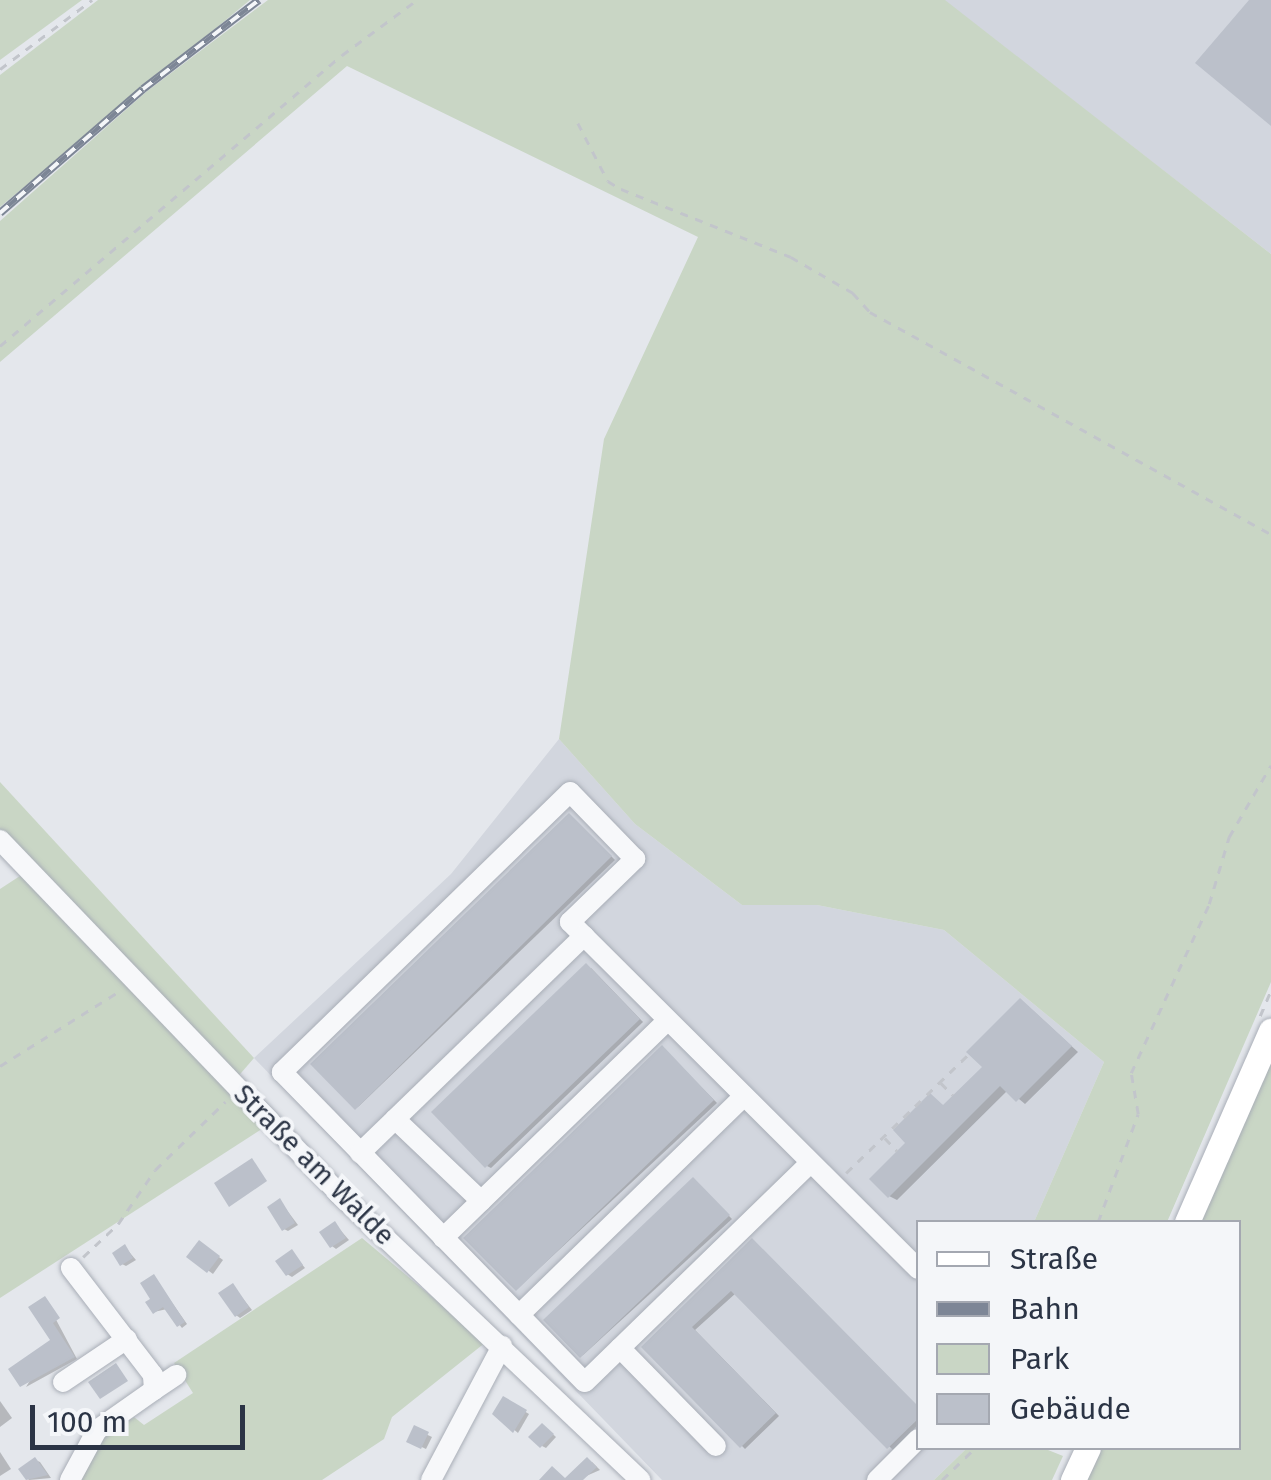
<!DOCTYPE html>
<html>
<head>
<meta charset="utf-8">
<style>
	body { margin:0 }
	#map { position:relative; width:1271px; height:1480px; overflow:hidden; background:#e4e7ec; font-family:"Fira Sans",sans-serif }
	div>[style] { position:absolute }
	.built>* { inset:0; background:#d2d6de }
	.green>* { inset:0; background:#c9d6c5 }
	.shadow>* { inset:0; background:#0003 }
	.building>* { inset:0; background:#bbc0ca }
	.path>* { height:2.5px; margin-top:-1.25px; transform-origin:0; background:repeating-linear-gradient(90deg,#c2c5cb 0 8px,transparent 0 16px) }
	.roads { filter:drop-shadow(0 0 2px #a9aeb7) drop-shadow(0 0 2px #a9aeb7) }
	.minor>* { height:20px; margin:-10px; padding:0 10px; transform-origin:10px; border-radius:10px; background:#f7f8fa }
	.major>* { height:25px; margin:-12.5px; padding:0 12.5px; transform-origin:12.5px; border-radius:12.5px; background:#fff }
	.rail>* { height:8px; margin-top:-4px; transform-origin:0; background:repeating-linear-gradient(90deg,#f4f6f9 0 11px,#7d8696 0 22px); box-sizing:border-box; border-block:2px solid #7d8696 }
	span { translate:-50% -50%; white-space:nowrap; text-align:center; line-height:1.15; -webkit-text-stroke:8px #f4f6f9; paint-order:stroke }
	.street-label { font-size:28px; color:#2b3445 }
	.legend { position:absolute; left:916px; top:1220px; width:325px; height:230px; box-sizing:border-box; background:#f4f6f9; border:2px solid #a4a8b1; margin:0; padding:12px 18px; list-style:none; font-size:30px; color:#2b3445 }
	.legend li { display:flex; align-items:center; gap:20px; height:50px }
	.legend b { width:50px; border:2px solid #a4a8b1 }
	.scale { position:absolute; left:30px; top:1405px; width:215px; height:45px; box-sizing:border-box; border:5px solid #2b3445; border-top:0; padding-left:12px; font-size:30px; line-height:35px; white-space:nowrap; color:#2b3445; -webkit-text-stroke:8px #f4f6f9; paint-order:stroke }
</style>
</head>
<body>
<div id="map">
	<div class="built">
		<i style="clip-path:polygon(944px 0,1271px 0,1271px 254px)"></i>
		<i style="clip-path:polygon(559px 739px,635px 824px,742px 905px,817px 905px,944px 930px,1104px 1062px,1034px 1222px,918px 1222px,918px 1448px,967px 1448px,934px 1480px,662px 1480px,254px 1058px,451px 874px)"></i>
	</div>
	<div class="green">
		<i style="clip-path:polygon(0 0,82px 0,0 60px)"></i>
		<i style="clip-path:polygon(98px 0,250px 0,0 207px,0 75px)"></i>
		<i style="clip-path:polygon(268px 0,945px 0,1271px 254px,1271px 982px,1167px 1222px,1034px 1222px,1104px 1062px,944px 930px,817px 905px,742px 905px,635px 824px,559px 739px,604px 439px,698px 237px,347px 66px,0 362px,0 221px,146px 92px)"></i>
		<i style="clip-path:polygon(0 782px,254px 1058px,235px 1080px,0 829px)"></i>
		<i style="clip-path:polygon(23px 874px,265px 1127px,0 1298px,0 889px)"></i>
		<i style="clip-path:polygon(1271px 1048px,1271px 1480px,1086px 1480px,1101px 1448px,1238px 1448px,1238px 1222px,1194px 1222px)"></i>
		<i style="clip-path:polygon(362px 1238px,486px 1342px,392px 1417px,384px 1439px,322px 1480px,79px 1480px,97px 1441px,134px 1417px,144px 1425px,193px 1393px,174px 1363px)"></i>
		<i style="clip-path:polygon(967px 1448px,1043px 1448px,1063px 1456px,1052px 1480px,934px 1480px)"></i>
	</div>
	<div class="shadow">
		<i style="clip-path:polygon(573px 818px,615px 860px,357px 1108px)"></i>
		<i style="clip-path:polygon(591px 968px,643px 1022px,491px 1168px,487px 1166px)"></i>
		<i style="clip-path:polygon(1028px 1006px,1078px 1052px,1025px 1104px,1008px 1090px,897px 1200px,889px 1196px,931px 1096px,945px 1107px,985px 1067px)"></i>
		<i style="clip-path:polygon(666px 1051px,717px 1103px,517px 1289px)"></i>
		<i style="clip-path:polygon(697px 1183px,732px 1219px,582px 1356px)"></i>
		<i style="clip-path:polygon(280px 1201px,298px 1225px,288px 1231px,284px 1229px)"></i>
		<i style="clip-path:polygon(335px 1224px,349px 1240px,336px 1249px,332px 1246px)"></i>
		<i style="clip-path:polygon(200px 1243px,223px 1260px,213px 1274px,190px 1257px)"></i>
		<i style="clip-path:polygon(757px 1244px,918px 1407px,918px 1425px,893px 1450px,736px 1293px,695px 1330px,779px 1416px,745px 1449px,644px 1347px)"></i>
		<i style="clip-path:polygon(125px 1247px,136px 1260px,126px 1266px,122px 1264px)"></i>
		<i style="clip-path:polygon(292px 1252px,305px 1268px,292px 1277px,287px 1274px)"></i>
		<i style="clip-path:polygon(154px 1277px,187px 1324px,182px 1328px,167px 1309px,154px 1312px)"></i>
		<i style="clip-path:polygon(233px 1286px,252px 1310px,240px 1318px,236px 1315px)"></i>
		<i style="clip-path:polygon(45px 1299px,77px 1359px,26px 1387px,54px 1341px)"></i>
		<i style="clip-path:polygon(504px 1399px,529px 1414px,518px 1433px,495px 1414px)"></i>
		<i style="clip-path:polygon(0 1401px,12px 1418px,0 1427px)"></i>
		<i style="clip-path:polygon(546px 1428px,556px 1437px,546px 1448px,542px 1446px)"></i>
		<i style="clip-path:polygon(415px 1429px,432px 1437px,426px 1449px,409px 1441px)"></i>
		<i style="clip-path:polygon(0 1452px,11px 1469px,0 1476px)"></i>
		<i style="clip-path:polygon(35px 1460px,40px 1462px,51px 1478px,29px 1480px,21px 1469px)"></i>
		<i style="clip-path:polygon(592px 1462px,600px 1470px,577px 1480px)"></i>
	</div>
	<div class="building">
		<i style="clip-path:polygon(1249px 0,1271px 0,1271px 126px,1195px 63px)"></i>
		<i style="clip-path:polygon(569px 813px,612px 856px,355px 1110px,310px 1064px)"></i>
		<i style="clip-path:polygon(586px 963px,640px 1019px,485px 1168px,431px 1112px)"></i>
		<i style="clip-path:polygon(1020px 998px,1072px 1046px,1016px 1102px,1000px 1086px,888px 1198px,869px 1179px,905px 1143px,893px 1130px,930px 1093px,943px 1105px,982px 1067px,966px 1052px)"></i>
		<i style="clip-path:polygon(662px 1045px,714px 1100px,516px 1291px,463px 1238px)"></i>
		<i style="clip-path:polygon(252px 1158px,267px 1181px,229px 1207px,214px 1183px)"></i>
		<i style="clip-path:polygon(693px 1177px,730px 1215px,580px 1358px,543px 1320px)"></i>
		<i style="clip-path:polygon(280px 1198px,295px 1223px,282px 1231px,267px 1207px)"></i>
		<i style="clip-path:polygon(335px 1221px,346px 1238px,330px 1248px,319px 1232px)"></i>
		<i style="clip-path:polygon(752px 1238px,918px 1406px,918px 1419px,887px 1449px,731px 1291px,692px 1327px,776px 1413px,740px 1448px,641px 1347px)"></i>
		<i style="clip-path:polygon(199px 1240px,220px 1256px,207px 1273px,186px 1257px)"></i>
		<i style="clip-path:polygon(125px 1244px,133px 1258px,120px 1266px,112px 1253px)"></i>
		<i style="clip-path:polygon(292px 1249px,303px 1265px,286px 1276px,275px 1261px)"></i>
		<i style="clip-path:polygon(154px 1274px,185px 1322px,177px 1327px,163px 1307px,153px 1314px,145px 1302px,150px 1299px,140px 1283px)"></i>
		<i style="clip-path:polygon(233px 1283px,249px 1307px,235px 1317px,218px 1293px)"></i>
		<i style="clip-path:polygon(45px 1296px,60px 1318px,53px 1323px,75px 1357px,20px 1387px,8px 1369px,50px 1340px,28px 1307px)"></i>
		<i style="clip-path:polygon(116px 1363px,128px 1381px,100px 1399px,88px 1382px)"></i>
		<i style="clip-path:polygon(503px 1396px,527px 1410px,513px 1433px,492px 1414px)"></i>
		<i style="clip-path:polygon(542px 1423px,554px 1434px,540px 1448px,528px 1437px)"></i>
		<i style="clip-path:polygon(414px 1425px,429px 1432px,421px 1449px,406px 1442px)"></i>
		<i style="clip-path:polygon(35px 1457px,48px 1475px,26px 1480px,18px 1469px)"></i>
		<i style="clip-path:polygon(587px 1457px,597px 1467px,583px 1480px,539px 1480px,552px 1466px,565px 1478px)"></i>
	</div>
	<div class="path">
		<i style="left:0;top:69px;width:115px;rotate:-36.9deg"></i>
		<i style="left:578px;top:123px;width:65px;rotate:62.7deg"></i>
		<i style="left:608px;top:181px;width:15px;rotate:32deg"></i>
		<i style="left:621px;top:189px;width:183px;rotate:21.8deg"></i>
		<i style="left:791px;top:257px;width:72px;rotate:30.1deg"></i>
		<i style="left:853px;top:293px;width:25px;rotate:48deg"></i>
		<i style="left:870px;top:312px;width:458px;rotate:29deg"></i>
		<i style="left:0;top:346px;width:449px;rotate:-40.4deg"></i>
		<i style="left:342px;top:55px;width:93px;rotate:-36.3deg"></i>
		<i style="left:1260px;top:1016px;width:28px;rotate:-67deg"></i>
		<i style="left:0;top:1066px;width:143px;rotate:-32.1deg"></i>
		<i style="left:941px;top:1083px;width:17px;rotate:45deg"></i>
		<i style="left:885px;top:1138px;width:18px;rotate:47deg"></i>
		<i style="left:846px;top:1173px;width:171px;rotate:-44.1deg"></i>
		<i style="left:1098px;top:1222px;width:115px;rotate:-69.7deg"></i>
		<i style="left:1138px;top:1114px;width:42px;rotate:-99.7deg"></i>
		<i style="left:1131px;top:1073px;width:186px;rotate:-65.2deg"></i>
		<i style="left:1209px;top:904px;width:70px;rotate:-73.4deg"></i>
		<i style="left:1229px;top:837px;width:83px;rotate:-59.7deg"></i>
		<i style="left:83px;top:1257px;width:48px;rotate:-43.3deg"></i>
		<i style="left:118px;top:1224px;width:65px;rotate:-55.6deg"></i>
		<i style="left:155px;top:1170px;width:98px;rotate:-44.2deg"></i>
		<i style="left:942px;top:1480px;width:46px;rotate:-44.1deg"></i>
	</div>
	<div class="roads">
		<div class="minor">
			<i style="left:0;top:840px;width:489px;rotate:46.2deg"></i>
			<i style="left:338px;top:1193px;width:417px;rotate:43.5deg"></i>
			<i style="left:584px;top:936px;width:20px;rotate:-135deg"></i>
			<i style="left:570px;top:922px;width:91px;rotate:-44.1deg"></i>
			<i style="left:635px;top:859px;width:93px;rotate:-134.1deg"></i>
			<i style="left:570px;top:792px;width:402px;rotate:135.8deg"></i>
			<i style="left:282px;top:1072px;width:433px;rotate:45.7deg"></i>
			<i style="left:585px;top:1382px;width:311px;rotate:-44.2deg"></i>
			<i style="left:395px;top:1119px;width:119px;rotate:43.6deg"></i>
			<i style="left:360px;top:1153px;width:312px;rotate:-44.1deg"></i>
			<i style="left:584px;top:936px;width:472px;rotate:44.9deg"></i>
			<i style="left:443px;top:1238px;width:312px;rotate:-44.1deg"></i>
			<i style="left:519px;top:1315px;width:311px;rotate:-44.2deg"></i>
			<i style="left:620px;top:1348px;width:137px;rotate:45.6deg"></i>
			<i style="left:63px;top:1382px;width:77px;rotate:-33.9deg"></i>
			<i style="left:154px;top:1390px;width:27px;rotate:-34deg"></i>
			<i style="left:70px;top:1480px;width:57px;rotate:-61.6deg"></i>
			<i style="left:97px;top:1430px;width:70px;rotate:-35.1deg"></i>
			<i style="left:154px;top:1390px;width:15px;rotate:-94deg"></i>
			<i style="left:153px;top:1375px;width:135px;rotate:-127.5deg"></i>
			<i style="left:431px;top:1480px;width:152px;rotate:-62.1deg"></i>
			<i style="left:877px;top:1480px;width:58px;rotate:-45deg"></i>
		</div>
		<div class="major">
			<i style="left:1187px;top:1222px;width:209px;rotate:-66.3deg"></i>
			<i style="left:1073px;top:1480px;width:35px;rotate:-65deg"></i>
		</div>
	</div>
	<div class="rail">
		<i style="left:0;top:213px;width:189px;rotate:-40.9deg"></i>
		<i style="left:143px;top:89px;width:146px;rotate:-37.5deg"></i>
	</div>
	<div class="street-label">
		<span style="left:314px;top:1165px;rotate:45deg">Straße am Walde</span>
	</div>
	<ul class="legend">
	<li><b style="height:12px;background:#fff"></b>Straße</li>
	<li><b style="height:12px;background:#7d8696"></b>Bahn</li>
	<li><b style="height:28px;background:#c9d6c5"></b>Park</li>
	<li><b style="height:28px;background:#bbc0ca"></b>Gebäude</li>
	</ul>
	<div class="scale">100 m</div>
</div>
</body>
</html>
